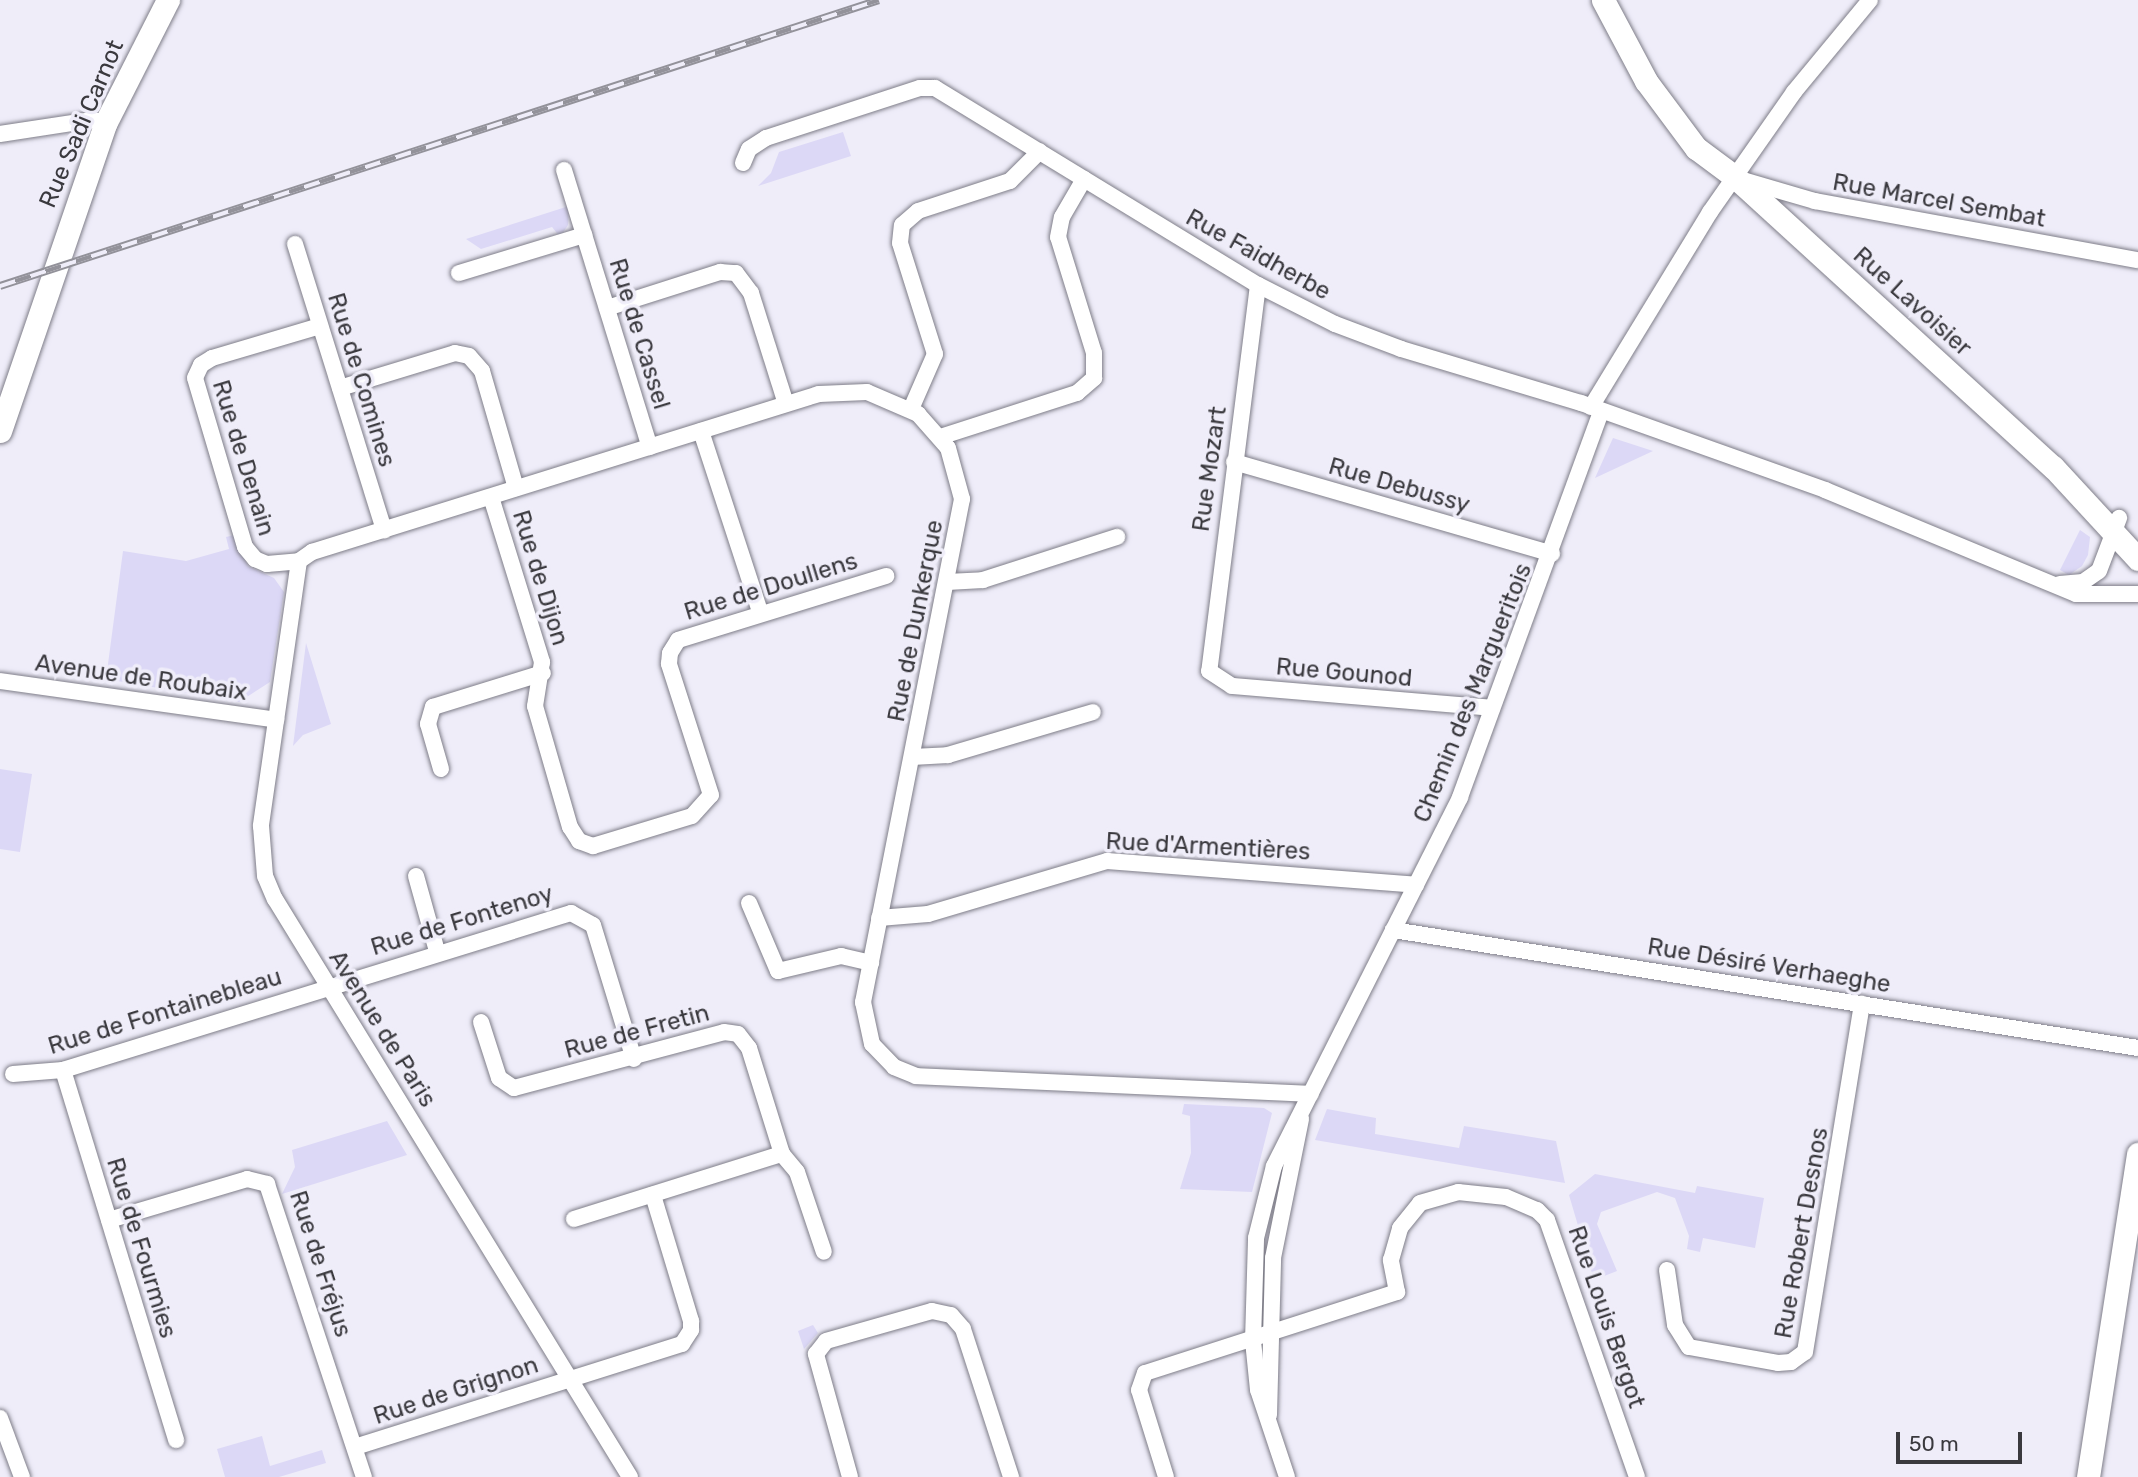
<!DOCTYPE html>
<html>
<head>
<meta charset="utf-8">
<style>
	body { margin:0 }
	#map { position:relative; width:2138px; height:1477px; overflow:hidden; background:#efedf9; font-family:Rubik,sans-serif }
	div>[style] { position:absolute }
	.green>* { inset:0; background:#dcd8f6 }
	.roads { filter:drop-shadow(0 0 2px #7e7d88) drop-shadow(0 0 2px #7e7d88) }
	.street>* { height:16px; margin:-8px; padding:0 8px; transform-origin:8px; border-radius:8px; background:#fff }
	.secondary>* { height:23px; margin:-11.5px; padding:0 11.5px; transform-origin:11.5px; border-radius:11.5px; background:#fff }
	.rail>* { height:8px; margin-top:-4px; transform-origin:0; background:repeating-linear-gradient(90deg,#efedf9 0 16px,#93929a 0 32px); box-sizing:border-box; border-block:2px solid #93929a }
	span { translate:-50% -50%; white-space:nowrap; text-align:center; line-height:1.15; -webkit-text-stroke:7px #efedf9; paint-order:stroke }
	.street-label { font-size:24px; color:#3a393e }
	.scale { position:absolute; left:1896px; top:1432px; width:126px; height:32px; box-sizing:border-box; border:4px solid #3a393e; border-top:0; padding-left:9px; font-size:21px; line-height:24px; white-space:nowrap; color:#3a393e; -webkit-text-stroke:5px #efedf9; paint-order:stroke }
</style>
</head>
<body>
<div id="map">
	<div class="green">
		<i style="clip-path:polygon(843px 132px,851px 156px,758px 186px,771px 173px,779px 152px)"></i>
		<i style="clip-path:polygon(569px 206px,568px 225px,560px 237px,552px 227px,481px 249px,466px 239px)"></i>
		<i style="clip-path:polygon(1613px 438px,1653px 451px,1595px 478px)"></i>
		<i style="clip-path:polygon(2080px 530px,2090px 537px,2088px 555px,2082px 566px,2069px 575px,2060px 570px)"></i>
		<i style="clip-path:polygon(234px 535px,248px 566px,274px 578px,284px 592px,270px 682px,239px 702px,106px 679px,123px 551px,186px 561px,229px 549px,226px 537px)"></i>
		<i style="clip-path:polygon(306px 643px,331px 724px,303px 735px,293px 746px)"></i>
		<i style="clip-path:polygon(0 769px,32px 774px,20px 852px,0 849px)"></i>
		<i style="clip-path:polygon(1184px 1104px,1264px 1108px,1272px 1113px,1252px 1192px,1180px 1189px,1191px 1153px,1190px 1116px,1182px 1114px)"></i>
		<i style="clip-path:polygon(1327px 1109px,1376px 1118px,1375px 1134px,1459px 1148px,1464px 1126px,1556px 1141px,1565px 1183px,1315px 1140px)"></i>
		<i style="clip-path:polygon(387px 1121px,407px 1155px,282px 1194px,295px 1167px,292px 1150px)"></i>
		<i style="clip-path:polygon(1595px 1174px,1695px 1193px,1697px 1186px,1764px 1198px,1755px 1248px,1703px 1238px,1700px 1252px,1687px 1249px,1689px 1236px,1675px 1198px,1657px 1192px,1601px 1212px,1597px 1224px,1617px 1271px,1594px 1280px,1569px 1195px)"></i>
		<i style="clip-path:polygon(813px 1325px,818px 1333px,804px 1349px,798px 1331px)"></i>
		<i style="clip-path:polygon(262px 1436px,270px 1466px,322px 1450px,326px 1463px,279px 1477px,225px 1477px,217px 1449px)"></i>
	</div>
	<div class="roads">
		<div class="street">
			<i style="left:0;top:134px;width:92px;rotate:-8.7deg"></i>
			<i style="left:91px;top:120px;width:15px;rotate:8deg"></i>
			<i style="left:743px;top:163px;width:15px;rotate:-67deg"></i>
			<i style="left:749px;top:149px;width:20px;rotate:-33deg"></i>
			<i style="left:766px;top:138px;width:162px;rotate:-18deg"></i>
			<i style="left:920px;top:88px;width:15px"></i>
			<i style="left:935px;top:88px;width:378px;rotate:31.4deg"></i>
			<i style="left:1258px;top:285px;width:86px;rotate:26.9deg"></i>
			<i style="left:1335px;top:324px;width:71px;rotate:20.7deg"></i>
			<i style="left:1401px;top:349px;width:188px;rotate:16.7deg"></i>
			<i style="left:1581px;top:403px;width:259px;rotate:19.6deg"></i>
			<i style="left:1825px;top:490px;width:272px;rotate:22.5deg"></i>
			<i style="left:2076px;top:594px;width:62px"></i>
			<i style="left:564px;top:170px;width:290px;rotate:72.8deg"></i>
			<i style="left:1746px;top:181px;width:72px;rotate:16.2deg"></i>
			<i style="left:1815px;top:201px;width:328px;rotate:10.4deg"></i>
			<i style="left:295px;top:244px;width:300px;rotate:72.7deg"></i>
			<i style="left:459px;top:273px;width:131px;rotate:-16.9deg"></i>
			<i style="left:1258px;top:285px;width:389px;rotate:97.2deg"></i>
			<i style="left:1209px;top:671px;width:27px;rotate:33deg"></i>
			<i style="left:1232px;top:686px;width:261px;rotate:4.8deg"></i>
			<i style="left:607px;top:308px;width:119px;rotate:-17.7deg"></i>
			<i style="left:720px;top:272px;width:16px;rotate:4deg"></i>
			<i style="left:736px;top:273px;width:25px;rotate:53deg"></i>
			<i style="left:751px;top:293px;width:116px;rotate:72.5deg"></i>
			<i style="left:320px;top:326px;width:113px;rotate:163.5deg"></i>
			<i style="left:212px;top:358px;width:13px;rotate:148deg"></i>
			<i style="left:201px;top:365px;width:14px;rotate:115deg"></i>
			<i style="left:195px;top:378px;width:176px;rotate:73.5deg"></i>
			<i style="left:245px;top:547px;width:16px;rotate:50deg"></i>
			<i style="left:255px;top:559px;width:13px;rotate:23deg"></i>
			<i style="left:267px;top:564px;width:32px;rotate:-5deg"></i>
			<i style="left:299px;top:561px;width:16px;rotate:-35deg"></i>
			<i style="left:312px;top:552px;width:531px;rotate:-17.31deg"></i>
			<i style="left:819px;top:394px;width:48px;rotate:-2.4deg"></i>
			<i style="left:867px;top:392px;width:56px;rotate:23.3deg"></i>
			<i style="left:918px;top:414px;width:45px;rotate:48.6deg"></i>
			<i style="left:948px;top:448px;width:53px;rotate:74.6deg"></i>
			<i style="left:962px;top:499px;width:513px;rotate:101.13deg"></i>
			<i style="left:863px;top:1002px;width:43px;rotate:77.9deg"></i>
			<i style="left:872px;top:1044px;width:32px;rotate:46deg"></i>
			<i style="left:894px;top:1067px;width:24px;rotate:22deg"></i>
			<i style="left:916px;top:1076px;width:395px;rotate:2.6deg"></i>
			<i style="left:340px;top:388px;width:120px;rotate:-16.9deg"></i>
			<i style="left:455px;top:353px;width:14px;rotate:12deg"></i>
			<i style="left:469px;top:356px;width:20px;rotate:49deg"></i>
			<i style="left:482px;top:371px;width:122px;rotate:73.8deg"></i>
			<i style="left:1591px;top:407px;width:228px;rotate:-58.6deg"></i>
			<i style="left:1710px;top:212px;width:146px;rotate:-55deg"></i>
			<i style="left:1794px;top:92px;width:119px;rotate:-50.4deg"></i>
			<i style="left:911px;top:409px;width:60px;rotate:-66.4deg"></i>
			<i style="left:935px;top:354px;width:116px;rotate:-107.5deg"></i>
			<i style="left:900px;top:243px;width:18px;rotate:-84deg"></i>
			<i style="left:902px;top:225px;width:21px;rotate:-41deg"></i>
			<i style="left:918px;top:211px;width:97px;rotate:-18.1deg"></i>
			<i style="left:1010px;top:181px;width:42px;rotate:-45deg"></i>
			<i style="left:701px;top:431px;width:190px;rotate:71.9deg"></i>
			<i style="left:940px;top:437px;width:144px;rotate:-17.8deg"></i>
			<i style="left:1077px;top:393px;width:23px;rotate:-41deg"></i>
			<i style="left:1094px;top:378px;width:25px;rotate:-90deg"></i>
			<i style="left:1094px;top:353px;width:121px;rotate:-107.2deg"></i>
			<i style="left:1058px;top:237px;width:20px;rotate:-79deg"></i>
			<i style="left:1062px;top:217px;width:44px;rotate:-59.9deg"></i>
			<i style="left:1234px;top:462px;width:331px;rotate:16.1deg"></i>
			<i style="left:491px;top:497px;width:173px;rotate:72.8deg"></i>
			<i style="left:542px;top:662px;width:45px;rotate:99deg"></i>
			<i style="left:535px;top:706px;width:126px;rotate:73.9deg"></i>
			<i style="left:570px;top:827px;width:17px;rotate:57deg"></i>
			<i style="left:579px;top:841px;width:15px;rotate:20deg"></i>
			<i style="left:593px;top:846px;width:103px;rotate:-16.9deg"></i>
			<i style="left:692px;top:816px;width:28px;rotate:-48deg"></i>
			<i style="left:711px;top:795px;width:138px;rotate:-107.8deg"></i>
			<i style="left:669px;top:664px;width:11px;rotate:-85deg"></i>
			<i style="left:670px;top:653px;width:15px;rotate:-58deg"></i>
			<i style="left:678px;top:640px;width:218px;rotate:-17.1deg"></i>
			<i style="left:299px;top:561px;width:268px;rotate:98.2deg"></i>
			<i style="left:261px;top:826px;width:50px;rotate:85.4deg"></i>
			<i style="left:265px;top:876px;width:25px;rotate:67deg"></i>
			<i style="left:275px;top:899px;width:678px;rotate:58.44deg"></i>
			<i style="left:947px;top:582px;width:36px;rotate:-3deg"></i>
			<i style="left:983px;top:580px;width:141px;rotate:-17.8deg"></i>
			<i style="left:2060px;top:584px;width:23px;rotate:-5deg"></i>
			<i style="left:2083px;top:582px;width:19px;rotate:-35deg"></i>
			<i style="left:2099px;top:571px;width:57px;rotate:-69.3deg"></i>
			<i style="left:0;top:681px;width:279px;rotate:8deg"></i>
			<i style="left:912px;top:757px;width:36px;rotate:-3deg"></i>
			<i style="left:948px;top:755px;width:151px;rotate:-16.5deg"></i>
			<i style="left:441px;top:769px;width:47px;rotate:-106.1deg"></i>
			<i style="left:428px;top:724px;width:18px;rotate:-74deg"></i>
			<i style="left:433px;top:707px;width:115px;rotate:-17.2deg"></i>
			<i style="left:416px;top:876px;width:78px;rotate:74.4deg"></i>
			<i style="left:749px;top:903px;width:74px;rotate:66.9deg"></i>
			<i style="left:778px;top:971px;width:65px;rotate:-13.4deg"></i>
			<i style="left:841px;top:956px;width:31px;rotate:13deg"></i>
			<i style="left:879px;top:918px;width:49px;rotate:-4.7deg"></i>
			<i style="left:928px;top:914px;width:187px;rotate:-16.5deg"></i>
			<i style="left:1107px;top:861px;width:310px;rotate:4.4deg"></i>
			<i style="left:1393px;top:930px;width:754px;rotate:9deg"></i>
			<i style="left:481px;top:1022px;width:59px;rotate:72.2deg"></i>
			<i style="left:499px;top:1078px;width:18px;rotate:34deg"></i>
			<i style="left:514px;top:1088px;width:217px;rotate:-14.9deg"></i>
			<i style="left:724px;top:1032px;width:14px;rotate:8deg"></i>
			<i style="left:738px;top:1034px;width:18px;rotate:52deg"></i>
			<i style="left:749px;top:1048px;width:111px;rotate:72.7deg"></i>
			<i style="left:782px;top:1154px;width:23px;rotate:50deg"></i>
			<i style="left:797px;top:1172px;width:84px;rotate:71.4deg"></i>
			<i style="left:63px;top:1070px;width:387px;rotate:73deg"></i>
			<i style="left:13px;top:1074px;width:50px;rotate:-4.6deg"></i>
			<i style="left:63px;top:1070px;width:532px;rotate:-17.17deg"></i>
			<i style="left:571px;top:913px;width:25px;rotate:29deg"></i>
			<i style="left:593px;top:925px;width:140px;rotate:73deg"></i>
			<i style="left:574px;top:1219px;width:218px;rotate:-17.4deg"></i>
			<i style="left:109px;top:1220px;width:144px;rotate:-16.5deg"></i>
			<i style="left:247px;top:1179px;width:21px;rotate:14deg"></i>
			<i style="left:267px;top:1184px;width:309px;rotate:71.7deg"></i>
			<i style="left:1667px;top:1270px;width:56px;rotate:81.7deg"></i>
			<i style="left:1675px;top:1325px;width:26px;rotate:58deg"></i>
			<i style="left:1689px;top:1347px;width:90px;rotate:10.2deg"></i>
			<i style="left:1778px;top:1363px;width:13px;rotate:-4deg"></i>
			<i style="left:1791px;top:1362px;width:17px;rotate:-36deg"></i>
			<i style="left:1805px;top:1352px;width:353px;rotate:-80.7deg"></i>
			<i style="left:1269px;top:1415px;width:157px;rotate:-88.5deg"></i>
			<i style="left:1273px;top:1258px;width:142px;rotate:-78.6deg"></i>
			<i style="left:0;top:1418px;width:63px;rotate:69.6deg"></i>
			<i style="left:355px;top:1447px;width:343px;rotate:-17.5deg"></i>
			<i style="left:682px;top:1344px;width:17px;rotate:-57deg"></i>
			<i style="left:691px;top:1330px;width:9px;rotate:-90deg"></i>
			<i style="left:691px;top:1321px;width:132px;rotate:-106.8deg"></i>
			<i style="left:850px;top:1477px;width:128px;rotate:-105.5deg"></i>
			<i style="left:816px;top:1354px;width:16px;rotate:-52deg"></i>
			<i style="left:826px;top:1341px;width:110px;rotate:-15.8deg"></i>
			<i style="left:932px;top:1311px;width:19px;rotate:12deg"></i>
			<i style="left:951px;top:1315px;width:18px;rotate:49deg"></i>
			<i style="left:963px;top:1329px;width:156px;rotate:72deg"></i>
			<i style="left:1166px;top:1477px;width:91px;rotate:-107.2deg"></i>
			<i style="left:1139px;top:1390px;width:18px;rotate:-71deg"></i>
			<i style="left:1145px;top:1373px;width:265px;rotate:-17.8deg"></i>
			<i style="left:1397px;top:1292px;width:33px;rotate:-101deg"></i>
			<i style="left:1391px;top:1260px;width:33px;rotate:-74deg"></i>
			<i style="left:1400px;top:1228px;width:32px;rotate:-51deg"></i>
			<i style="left:1420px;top:1203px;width:40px;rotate:-16deg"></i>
			<i style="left:1458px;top:1192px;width:48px;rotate:5.9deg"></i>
			<i style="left:1506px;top:1197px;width:34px;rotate:23deg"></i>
			<i style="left:1537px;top:1210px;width:14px;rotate:45deg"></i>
			<i style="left:1547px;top:1220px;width:272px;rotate:70.7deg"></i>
			<i style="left:1287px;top:1477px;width:92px;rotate:-108.4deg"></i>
			<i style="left:1258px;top:1390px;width:49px;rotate:-95.8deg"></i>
			<i style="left:1253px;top:1341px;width:103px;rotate:-88.3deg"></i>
			<i style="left:1256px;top:1238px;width:74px;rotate:-76deg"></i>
			<i style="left:1274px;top:1166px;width:413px;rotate:-63.2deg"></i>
			<i style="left:1460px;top:797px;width:410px;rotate:-69.9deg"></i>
		</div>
		<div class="secondary">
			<i style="left:1603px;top:0;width:92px;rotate:62deg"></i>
			<i style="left:1646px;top:81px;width:84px;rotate:53.3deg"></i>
			<i style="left:1696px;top:148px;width:49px;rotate:36.6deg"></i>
			<i style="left:1735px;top:177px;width:430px;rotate:42.4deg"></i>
			<i style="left:2053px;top:467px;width:125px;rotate:47.3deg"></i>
			<i style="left:0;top:431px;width:327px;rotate:-71.1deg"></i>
			<i style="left:106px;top:122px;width:137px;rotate:-63.1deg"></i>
			<i style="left:2088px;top:1477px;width:327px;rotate:-81.2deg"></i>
		</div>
	</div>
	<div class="rail">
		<i style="left:0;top:286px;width:924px;rotate:-18.02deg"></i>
	</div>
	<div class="street-label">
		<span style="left:82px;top:124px;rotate:-67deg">Rue Sadi Carnot</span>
		<span style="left:1939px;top:201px;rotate:10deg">Rue Marcel Sembat</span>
		<span style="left:1258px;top:255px;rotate:29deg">Rue Faidherbe</span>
		<span style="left:1912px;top:302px;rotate:42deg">Rue Lavoisier</span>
		<span style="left:639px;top:334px;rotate:73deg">Rue de Cassel</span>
		<span style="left:361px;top:380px;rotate:73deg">Rue de Comines</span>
		<span style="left:243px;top:458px;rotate:73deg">Rue de Denain</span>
		<span style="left:1210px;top:469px;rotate:-82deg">Rue Mozart</span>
		<span style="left:1399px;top:486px;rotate:16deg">Rue Debussy</span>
		<span style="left:540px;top:578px;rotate:73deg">Rue de Dijon</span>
		<span style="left:771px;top:587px;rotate:-17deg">Rue de Doullens</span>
		<span style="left:916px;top:621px;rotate:-79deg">Rue de Dunkerque</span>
		<span style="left:1344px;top:673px;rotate:5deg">Rue Gounod</span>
		<span style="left:141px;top:678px;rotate:8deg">Avenue de Roubaix</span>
		<span style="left:1473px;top:693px;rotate:-68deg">Chemin des Margueritois</span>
		<span style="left:1208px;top:847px;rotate:3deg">Rue d'Armentières</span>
		<span style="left:462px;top:921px;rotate:-17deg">Rue de Fontenoy</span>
		<span style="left:1769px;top:966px;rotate:9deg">Rue Désiré Verhaeghe</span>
		<span style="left:165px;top:1012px;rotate:-17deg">Rue de Fontainebleau</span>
		<span style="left:382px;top:1029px;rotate:58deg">Avenue de Paris</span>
		<span style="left:637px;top:1032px;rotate:-15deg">Rue de Fretin</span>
		<span style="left:1802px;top:1233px;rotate:-80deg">Rue Robert Desnos</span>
		<span style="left:141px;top:1248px;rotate:73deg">Rue de Fourmies</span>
		<span style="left:320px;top:1264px;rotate:72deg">Rue de Fréjus</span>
		<span style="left:1606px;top:1317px;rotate:71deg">Rue Louis Bergot</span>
		<span style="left:456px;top:1391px;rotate:-18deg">Rue de Grignon</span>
	</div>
	<div class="scale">50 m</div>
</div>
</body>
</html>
